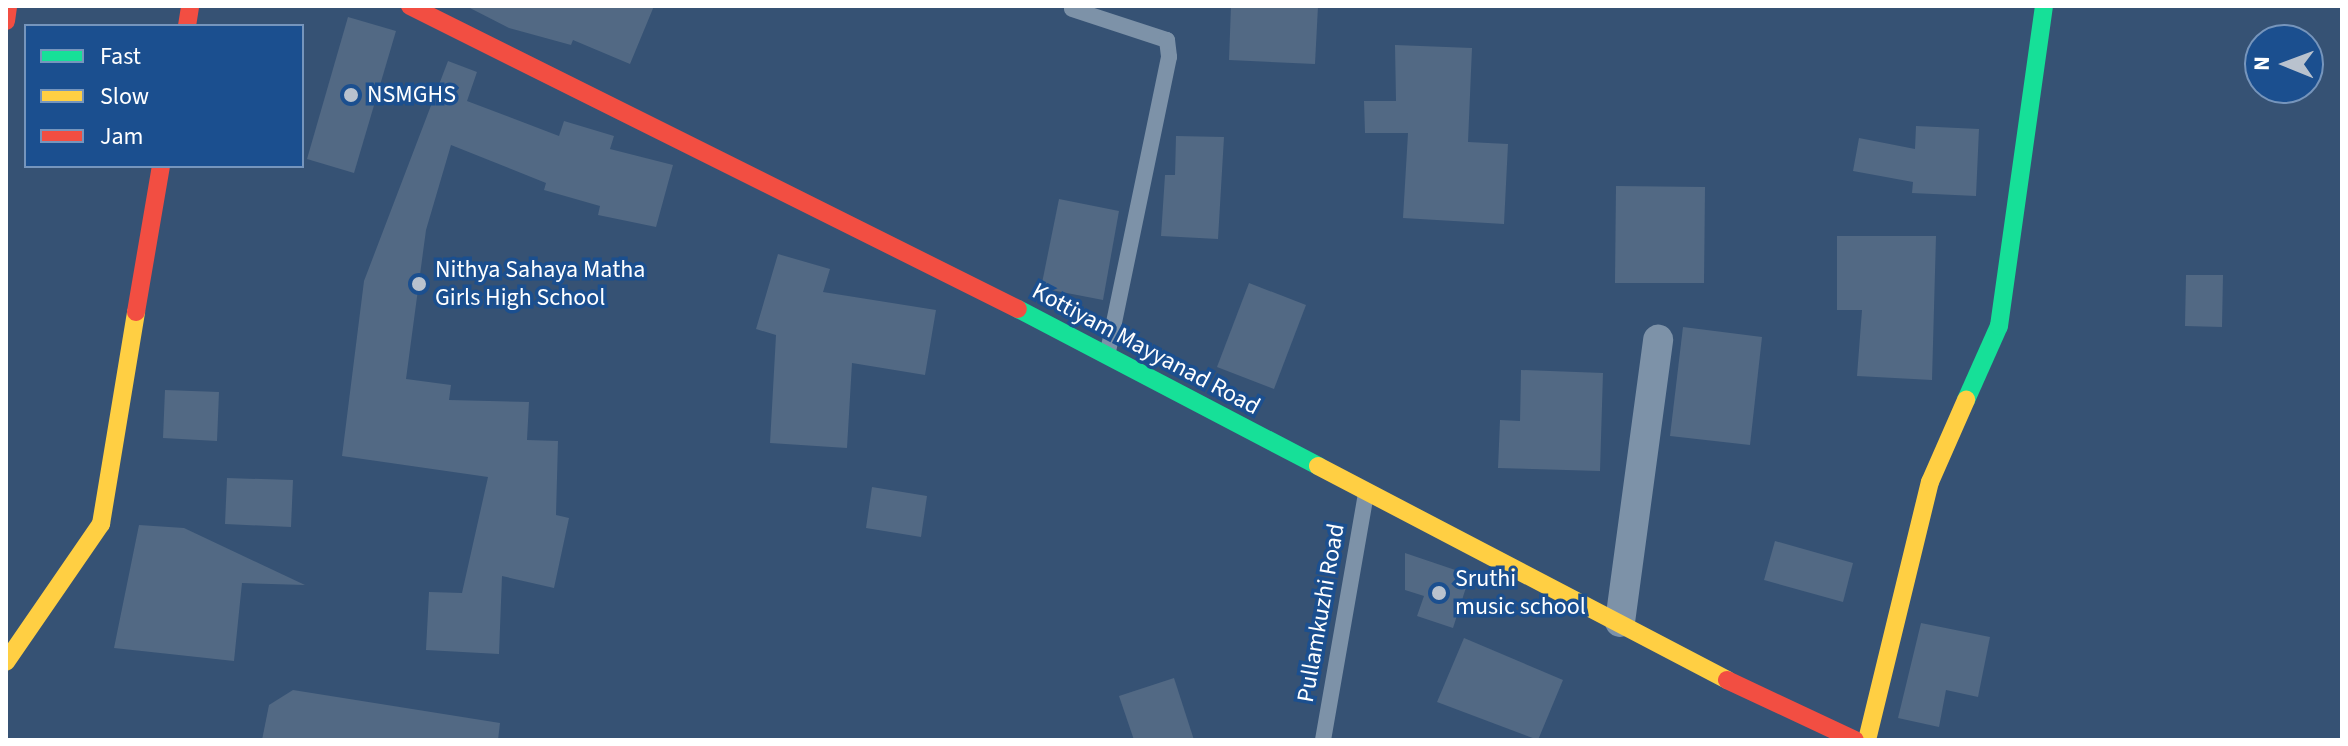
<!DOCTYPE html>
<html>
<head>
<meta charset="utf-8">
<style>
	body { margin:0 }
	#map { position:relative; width:2348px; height:746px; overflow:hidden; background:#365274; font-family:"Source Sans 3",sans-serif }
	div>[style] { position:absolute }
	.building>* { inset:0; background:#526984 }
	.lane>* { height:16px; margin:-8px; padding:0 8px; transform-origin:8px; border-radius:8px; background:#7d92a8 }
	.street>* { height:30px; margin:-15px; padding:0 15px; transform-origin:15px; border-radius:15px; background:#7d92a8 }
	.fast>* { height:18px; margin:-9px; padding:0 9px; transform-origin:9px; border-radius:9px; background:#16e098 }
	.slow>* { height:18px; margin:-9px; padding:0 9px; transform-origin:9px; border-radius:9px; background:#ffcf43 }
	.jam>* { height:18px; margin:-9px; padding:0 9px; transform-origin:9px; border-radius:9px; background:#f24e42 }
	.dots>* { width:22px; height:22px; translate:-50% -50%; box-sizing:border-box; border:4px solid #1b4f8f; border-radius:50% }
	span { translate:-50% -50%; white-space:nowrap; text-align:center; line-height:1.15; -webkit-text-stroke:7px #1b4f8f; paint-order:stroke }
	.poi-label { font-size:24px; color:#fff }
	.left { translate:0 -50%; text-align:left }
	.street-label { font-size:24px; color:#fff }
	.frame { position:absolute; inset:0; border:8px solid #fff; pointer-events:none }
	.legend { position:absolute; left:24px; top:24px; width:280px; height:144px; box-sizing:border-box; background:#1b4f8f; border:2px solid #7695bc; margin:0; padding:10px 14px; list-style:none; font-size:24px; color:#fff }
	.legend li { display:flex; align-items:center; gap:16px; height:40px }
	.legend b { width:40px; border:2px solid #7695bc }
	.north { position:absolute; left:2244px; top:24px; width:80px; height:80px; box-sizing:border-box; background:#1b4f8f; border:2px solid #7695bc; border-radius:50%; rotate:271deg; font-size:22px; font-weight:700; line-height:32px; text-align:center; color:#fff }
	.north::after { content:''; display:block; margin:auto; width:28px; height:36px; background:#b9c2ce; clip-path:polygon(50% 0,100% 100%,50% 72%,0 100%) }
</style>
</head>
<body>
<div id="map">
	<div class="building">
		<i style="clip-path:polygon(466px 6px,654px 6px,630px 64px,573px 40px,571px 45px,509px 28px)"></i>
		<i style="clip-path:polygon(1231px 6px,1318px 6px,1315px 64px,1229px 60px)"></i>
		<i style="clip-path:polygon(348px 17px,396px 31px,354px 173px,307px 159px)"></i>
		<i style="clip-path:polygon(1395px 45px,1472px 48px,1468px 142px,1508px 144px,1504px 224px,1403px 218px,1408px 133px,1365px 133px,1364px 101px,1396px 101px)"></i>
		<i style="clip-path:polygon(448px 61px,477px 72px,467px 101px,559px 136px,564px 121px,614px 136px,610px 149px,673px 165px,656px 227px,598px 215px,600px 206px,544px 190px,546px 183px,451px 145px,426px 230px,406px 379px,451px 385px,449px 400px,529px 402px,527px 440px,558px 441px,556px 515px,569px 518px,554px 588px,502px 576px,499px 654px,426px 650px,429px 592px,462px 593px,488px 477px,342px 456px,364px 281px)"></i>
		<i style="clip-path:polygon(1916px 126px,1979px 129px,1976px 196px,1912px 193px,1913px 182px,1853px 171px,1859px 138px,1915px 149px)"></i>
		<i style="clip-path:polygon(1176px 136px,1224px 137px,1218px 239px,1161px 236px,1165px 175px,1175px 175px)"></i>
		<i style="clip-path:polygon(1616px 186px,1705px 187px,1704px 283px,1615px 283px)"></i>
		<i style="clip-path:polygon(1059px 199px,1119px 211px,1103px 300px,1041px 288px)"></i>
		<i style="clip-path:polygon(1837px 236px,1936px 236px,1932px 380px,1857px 376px,1862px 310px,1837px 310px)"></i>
		<i style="clip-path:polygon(778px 254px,830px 269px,823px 292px,936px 310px,925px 375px,852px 363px,847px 448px,770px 443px,776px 335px,756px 329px)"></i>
		<i style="clip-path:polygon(2186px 275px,2223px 275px,2222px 327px,2185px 326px)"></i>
		<i style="clip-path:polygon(1249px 283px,1306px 305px,1274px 389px,1217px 367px)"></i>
		<i style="clip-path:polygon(1683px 327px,1762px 337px,1750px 445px,1670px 436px)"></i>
		<i style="clip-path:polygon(1521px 370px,1603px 373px,1600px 471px,1498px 468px,1500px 420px,1520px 421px)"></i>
		<i style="clip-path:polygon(165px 390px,219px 392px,217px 441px,163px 438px)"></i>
		<i style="clip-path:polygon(227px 478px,293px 480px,291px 527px,225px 524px)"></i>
		<i style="clip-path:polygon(872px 487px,927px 496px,921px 537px,866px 528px)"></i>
		<i style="clip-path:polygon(139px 525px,184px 528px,305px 585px,242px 583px,234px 661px,114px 648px)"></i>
		<i style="clip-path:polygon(1775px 541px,1853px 563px,1843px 602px,1764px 580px)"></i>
		<i style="clip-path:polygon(1405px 553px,1470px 575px,1453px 628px,1417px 616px,1424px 596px,1405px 590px)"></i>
		<i style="clip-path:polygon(1921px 623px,1990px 637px,1978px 697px,1946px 690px,1939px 727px,1898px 718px)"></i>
		<i style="clip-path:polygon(1464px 638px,1563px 680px,1538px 740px,1437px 702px)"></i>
		<i style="clip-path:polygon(1174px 678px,1194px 740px,1134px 740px,1119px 696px)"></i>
		<i style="clip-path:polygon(293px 690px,500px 723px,498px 740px,262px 740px,269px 705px)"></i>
	</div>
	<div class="lane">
		<i style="left:1072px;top:9px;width:100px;rotate:18.1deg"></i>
		<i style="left:1167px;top:40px;width:17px;rotate:83deg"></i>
		<i style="left:1169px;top:57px;width:301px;rotate:101.7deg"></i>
		<i style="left:1323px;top:740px;width:250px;rotate:-80.1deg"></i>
	</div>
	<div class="street">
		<i style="left:1620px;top:622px;width:285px;rotate:-82.3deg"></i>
	</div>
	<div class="fast">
		<i style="left:1018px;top:309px;width:339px;rotate:27.6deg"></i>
		<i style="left:1966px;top:400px;width:81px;rotate:-66deg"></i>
		<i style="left:1999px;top:326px;width:323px;rotate:-82deg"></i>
	</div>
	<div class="slow">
		<i style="left:1318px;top:466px;width:462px;rotate:27.6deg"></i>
		<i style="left:6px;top:662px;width:168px;rotate:-55.5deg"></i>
		<i style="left:101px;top:524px;width:215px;rotate:-80.6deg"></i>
		<i style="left:1867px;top:740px;width:266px;rotate:-76.3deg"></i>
		<i style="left:1930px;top:482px;width:90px;rotate:-66.3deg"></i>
	</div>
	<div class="jam">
		<i style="left:410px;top:6px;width:679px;rotate:26.49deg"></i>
		<i style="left:6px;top:21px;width:15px;rotate:-82deg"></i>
		<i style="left:187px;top:26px;width:20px;rotate:-81deg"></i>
		<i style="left:136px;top:312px;width:148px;rotate:-80.3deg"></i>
		<i style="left:1727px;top:680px;width:141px;rotate:25.1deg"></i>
	</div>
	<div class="dots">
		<i style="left:351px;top:95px;background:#b9c2ce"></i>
		<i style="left:419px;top:284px;background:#b9c2ce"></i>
		<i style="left:1439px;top:593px;background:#b9c2ce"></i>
	</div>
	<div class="poi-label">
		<span class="left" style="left:367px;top:95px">NSMGHS</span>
		<span class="left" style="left:435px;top:284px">Nithya Sahaya Matha<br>Girls High School</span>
		<span class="left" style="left:1455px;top:593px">Sruthi<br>music school</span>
	</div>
	<div class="street-label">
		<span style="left:1146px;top:349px;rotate:28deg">Kottiyam Mayyanad Road</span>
		<span style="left:1321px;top:613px;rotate:-80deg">Pullamkuzhi Road</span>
	</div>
	<div class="frame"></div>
	<ul class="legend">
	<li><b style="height:10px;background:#16e098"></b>Fast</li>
	<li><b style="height:10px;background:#ffcf43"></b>Slow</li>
	<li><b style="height:10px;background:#f24e42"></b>Jam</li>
	</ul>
	<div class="north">N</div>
</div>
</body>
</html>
